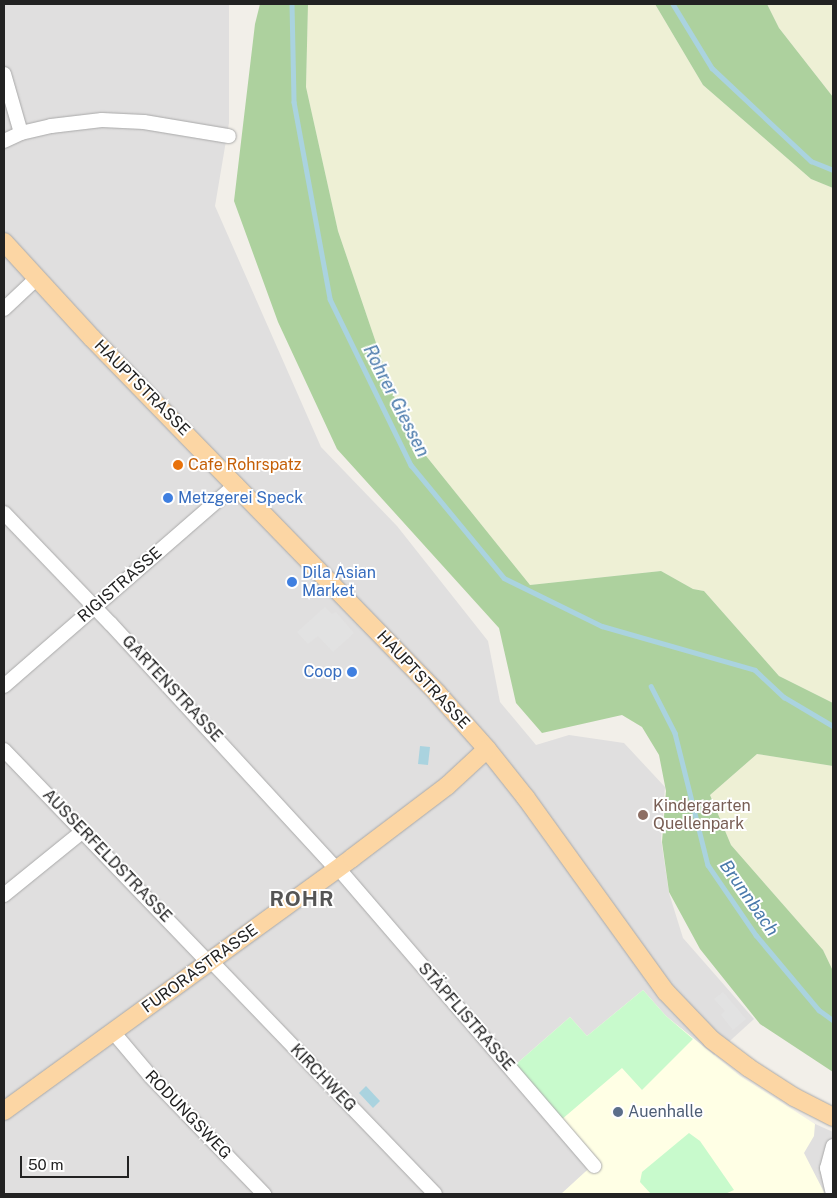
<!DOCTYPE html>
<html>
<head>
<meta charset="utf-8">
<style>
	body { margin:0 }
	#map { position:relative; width:837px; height:1198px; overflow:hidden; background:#f2efe9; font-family:"Public Sans",sans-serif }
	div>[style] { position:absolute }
	.residential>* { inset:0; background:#e0dfdf }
	.education>* { inset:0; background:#ffffe5 }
	.farmland>* { inset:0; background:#eef0d5 }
	.forest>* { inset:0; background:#add19e }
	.park>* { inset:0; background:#c8facc }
	.parking>* { inset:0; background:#e2e2e2 }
	.water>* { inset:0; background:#aad3df }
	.stream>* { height:4.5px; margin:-2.25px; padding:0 2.25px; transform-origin:2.25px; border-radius:2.25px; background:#aad3df }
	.roads { filter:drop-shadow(0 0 1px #a9a9a9) drop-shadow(0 0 1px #a9a9a9) }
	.minor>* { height:14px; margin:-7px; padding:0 7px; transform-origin:7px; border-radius:7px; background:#fff }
	.major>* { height:18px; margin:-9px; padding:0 9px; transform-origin:9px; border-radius:9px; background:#fcd6a4 }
	.dots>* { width:14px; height:14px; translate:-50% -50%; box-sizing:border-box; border:2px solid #fff; border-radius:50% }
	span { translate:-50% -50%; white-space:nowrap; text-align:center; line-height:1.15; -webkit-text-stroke:4px #fff; paint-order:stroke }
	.street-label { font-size:16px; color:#222 }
	.food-label { font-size:16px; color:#c56008 }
	.left { translate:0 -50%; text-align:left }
	.shop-label { font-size:16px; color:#366cbe }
	.right { translate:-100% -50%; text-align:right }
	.education-label { font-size:16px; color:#785e54 }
	.service-label { font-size:16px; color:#4e5e75 }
	.water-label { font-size:18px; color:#4a7aab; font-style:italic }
	.district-label { font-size:21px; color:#555; font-weight:700; letter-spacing:1px }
	.frame { position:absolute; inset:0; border:5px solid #222; pointer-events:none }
	.scale { position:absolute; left:20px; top:1156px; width:109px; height:22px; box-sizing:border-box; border:2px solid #222; border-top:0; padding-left:6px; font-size:15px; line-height:18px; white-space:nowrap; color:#222; -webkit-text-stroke:4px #fff; paint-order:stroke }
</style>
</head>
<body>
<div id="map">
	<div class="residential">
		<i style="clip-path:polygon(4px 4px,229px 4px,229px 123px,215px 206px,321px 447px,397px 526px,488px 641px,500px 702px,536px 745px,569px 735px,624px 743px,665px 787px,661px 839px,669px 893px,683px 938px,754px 1019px,710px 1059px,813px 1123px,833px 1132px,833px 1194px,4px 1194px)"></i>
	</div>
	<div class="education">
		<i style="clip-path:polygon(643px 990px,666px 1016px,740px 1076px,815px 1124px,814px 1136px,804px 1153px,825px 1194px,561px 1194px,597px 1161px,514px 1066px,570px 1017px,587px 1036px)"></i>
	</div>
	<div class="farmland">
		<i style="clip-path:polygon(308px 4px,655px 4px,703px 85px,811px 179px,833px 188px,833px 703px,779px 676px,704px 591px,693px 589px,661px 571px,530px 585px,406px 431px,338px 231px,306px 87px)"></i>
		<i style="clip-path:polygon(767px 4px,833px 4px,833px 97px,779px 28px)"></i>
		<i style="clip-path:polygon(757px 754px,833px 766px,833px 971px,823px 950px,731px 845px,710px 795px)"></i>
	</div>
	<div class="forest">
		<i style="clip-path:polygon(260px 4px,308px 4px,306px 87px,338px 231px,406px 431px,530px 585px,661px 571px,693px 589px,704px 591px,779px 676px,833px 703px,833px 766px,757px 754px,710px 795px,731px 845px,823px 950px,833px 971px,833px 1072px,760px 1024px,700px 949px,669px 892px,662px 842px,666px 791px,659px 755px,642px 727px,622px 715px,542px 733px,516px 703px,499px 628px,337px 449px,278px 322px,234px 201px,255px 24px)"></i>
		<i style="clip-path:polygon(655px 4px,767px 4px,779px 28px,833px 97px,833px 188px,811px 179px,703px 85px)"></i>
	</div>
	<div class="park">
		<i style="clip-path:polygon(643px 990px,666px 1016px,693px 1039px,642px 1090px,622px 1068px,561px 1120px,514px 1066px,570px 1017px,587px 1036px)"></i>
		<i style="clip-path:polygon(689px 1133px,700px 1141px,734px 1190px,725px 1194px,651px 1194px,640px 1182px,642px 1172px)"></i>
	</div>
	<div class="parking">
		<i style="clip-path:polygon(325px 607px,332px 614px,336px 612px,354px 633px,333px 652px,318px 636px,308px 644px,297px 632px)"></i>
		<i style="clip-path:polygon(723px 992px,746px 1019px,733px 1030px,721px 1015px,725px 1011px,714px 999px)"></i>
	</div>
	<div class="water">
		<i style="clip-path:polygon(420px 746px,430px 747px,428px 765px,418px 764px)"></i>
		<i style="clip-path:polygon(366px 1086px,380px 1101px,373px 1108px,359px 1093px)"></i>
	</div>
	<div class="stream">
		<i style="left:292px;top:4px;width:98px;rotate:88.8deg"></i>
		<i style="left:294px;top:102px;width:200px;rotate:79.6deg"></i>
		<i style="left:330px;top:299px;width:185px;rotate:64deg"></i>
		<i style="left:411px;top:465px;width:146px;rotate:50.5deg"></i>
		<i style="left:504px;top:578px;width:109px;rotate:26.1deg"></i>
		<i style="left:602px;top:626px;width:159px;rotate:16deg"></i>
		<i style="left:755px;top:670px;width:40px;rotate:43deg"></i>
		<i style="left:784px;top:697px;width:57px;rotate:30.6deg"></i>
		<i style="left:673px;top:4px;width:75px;rotate:58.6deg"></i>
		<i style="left:712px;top:68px;width:136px;rotate:43.2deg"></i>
		<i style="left:811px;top:161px;width:24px;rotate:22deg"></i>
		<i style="left:651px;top:686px;width:53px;rotate:62.9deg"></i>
		<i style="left:675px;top:733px;width:136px;rotate:76deg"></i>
		<i style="left:708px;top:865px;width:85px;rotate:55.6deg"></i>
		<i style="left:756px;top:935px;width:98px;rotate:50deg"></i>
		<i style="left:819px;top:1010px;width:17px;rotate:36deg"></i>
	</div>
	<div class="roads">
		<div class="minor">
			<i style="left:4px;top:74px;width:61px;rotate:73.9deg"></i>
			<i style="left:4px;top:141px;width:19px;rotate:-25deg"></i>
			<i style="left:21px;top:133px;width:31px;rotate:-13deg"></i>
			<i style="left:51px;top:126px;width:51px;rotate:-6.7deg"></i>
			<i style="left:102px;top:120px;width:42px;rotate:2.7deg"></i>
			<i style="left:144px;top:122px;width:86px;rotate:9.4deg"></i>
			<i style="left:4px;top:309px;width:45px;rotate:-43.2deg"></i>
			<i style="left:4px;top:513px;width:153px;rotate:46.1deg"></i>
			<i style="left:110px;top:623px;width:334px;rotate:47.4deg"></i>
			<i style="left:4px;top:686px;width:308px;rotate:-41deg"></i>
			<i style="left:4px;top:750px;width:296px;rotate:46.1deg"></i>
			<i style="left:338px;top:868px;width:393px;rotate:49.3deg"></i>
			<i style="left:4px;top:895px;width:102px;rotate:-39deg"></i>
			<i style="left:211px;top:961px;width:323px;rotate:46.1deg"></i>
			<i style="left:114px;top:1033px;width:57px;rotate:49.9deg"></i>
			<i style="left:151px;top:1077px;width:163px;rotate:46deg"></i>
			<i style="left:833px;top:1146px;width:23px;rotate:105deg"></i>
			<i style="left:827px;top:1168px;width:27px;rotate:77deg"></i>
		</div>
		<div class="major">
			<i style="left:4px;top:242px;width:130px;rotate:47.5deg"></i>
			<i style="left:92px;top:338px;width:496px;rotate:45.8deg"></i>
			<i style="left:438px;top:694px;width:74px;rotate:48.3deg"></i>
			<i style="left:487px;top:749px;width:63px;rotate:51.5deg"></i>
			<i style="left:526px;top:798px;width:239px;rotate:54.2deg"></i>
			<i style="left:666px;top:992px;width:66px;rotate:46.2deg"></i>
			<i style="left:712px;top:1040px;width:46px;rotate:37.1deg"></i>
			<i style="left:749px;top:1068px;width:54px;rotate:32.8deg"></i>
			<i style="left:794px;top:1097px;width:44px;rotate:27.1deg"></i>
			<i style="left:4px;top:1111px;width:430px;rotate:-36deg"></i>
			<i style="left:352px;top:858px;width:119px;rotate:-37.2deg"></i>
			<i style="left:447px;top:786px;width:54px;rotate:-42.8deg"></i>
		</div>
	</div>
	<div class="dots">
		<i style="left:178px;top:465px;background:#e8710a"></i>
		<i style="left:168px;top:498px;background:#3f7fe0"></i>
		<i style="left:292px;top:582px;background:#3f7fe0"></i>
		<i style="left:352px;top:672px;background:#3f7fe0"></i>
		<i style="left:643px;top:815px;background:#8d6e63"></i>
		<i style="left:618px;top:1112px;background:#5c6f8a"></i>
	</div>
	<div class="street-label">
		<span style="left:142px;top:388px;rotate:45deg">HAUPTSTRASSE</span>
		<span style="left:120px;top:585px;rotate:-41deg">RIGISTRASSE</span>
		<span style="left:423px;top:680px;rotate:47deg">HAUPTSTRASSE</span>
		<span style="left:172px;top:689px;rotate:47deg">GARTENSTRASSE</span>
		<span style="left:107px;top:856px;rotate:46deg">AUSSERFELDSTRASSE</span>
		<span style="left:200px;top:969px;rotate:-36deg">FURORASTRASSE</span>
		<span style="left:466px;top:1017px;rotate:49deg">STÄPFLISTRASSE</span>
		<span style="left:323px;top:1078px;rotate:46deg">KIRCHWEG</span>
		<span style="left:188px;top:1115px;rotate:46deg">RODUNGSWEG</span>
	</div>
	<div class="food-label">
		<span class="left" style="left:188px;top:465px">Cafe Rohrspatz</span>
	</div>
	<div class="shop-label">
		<span class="left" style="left:178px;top:498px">Metzgerei Speck</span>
		<span class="left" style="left:302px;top:582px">Dila Asian<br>Market</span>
		<span class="right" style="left:342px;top:672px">Coop</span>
	</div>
	<div class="education-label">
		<span class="left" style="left:653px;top:815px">Kindergarten<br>Quellenpark</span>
	</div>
	<div class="service-label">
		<span class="left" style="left:628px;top:1112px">Auenhalle</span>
	</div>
	<div class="water-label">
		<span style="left:396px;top:401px;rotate:63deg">Rohrer Giessen</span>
		<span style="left:749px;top:898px;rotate:55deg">Brunnbach</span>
	</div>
	<div class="district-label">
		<span style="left:302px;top:899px">ROHR</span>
	</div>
	<div class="frame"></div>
	<div class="scale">50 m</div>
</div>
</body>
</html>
